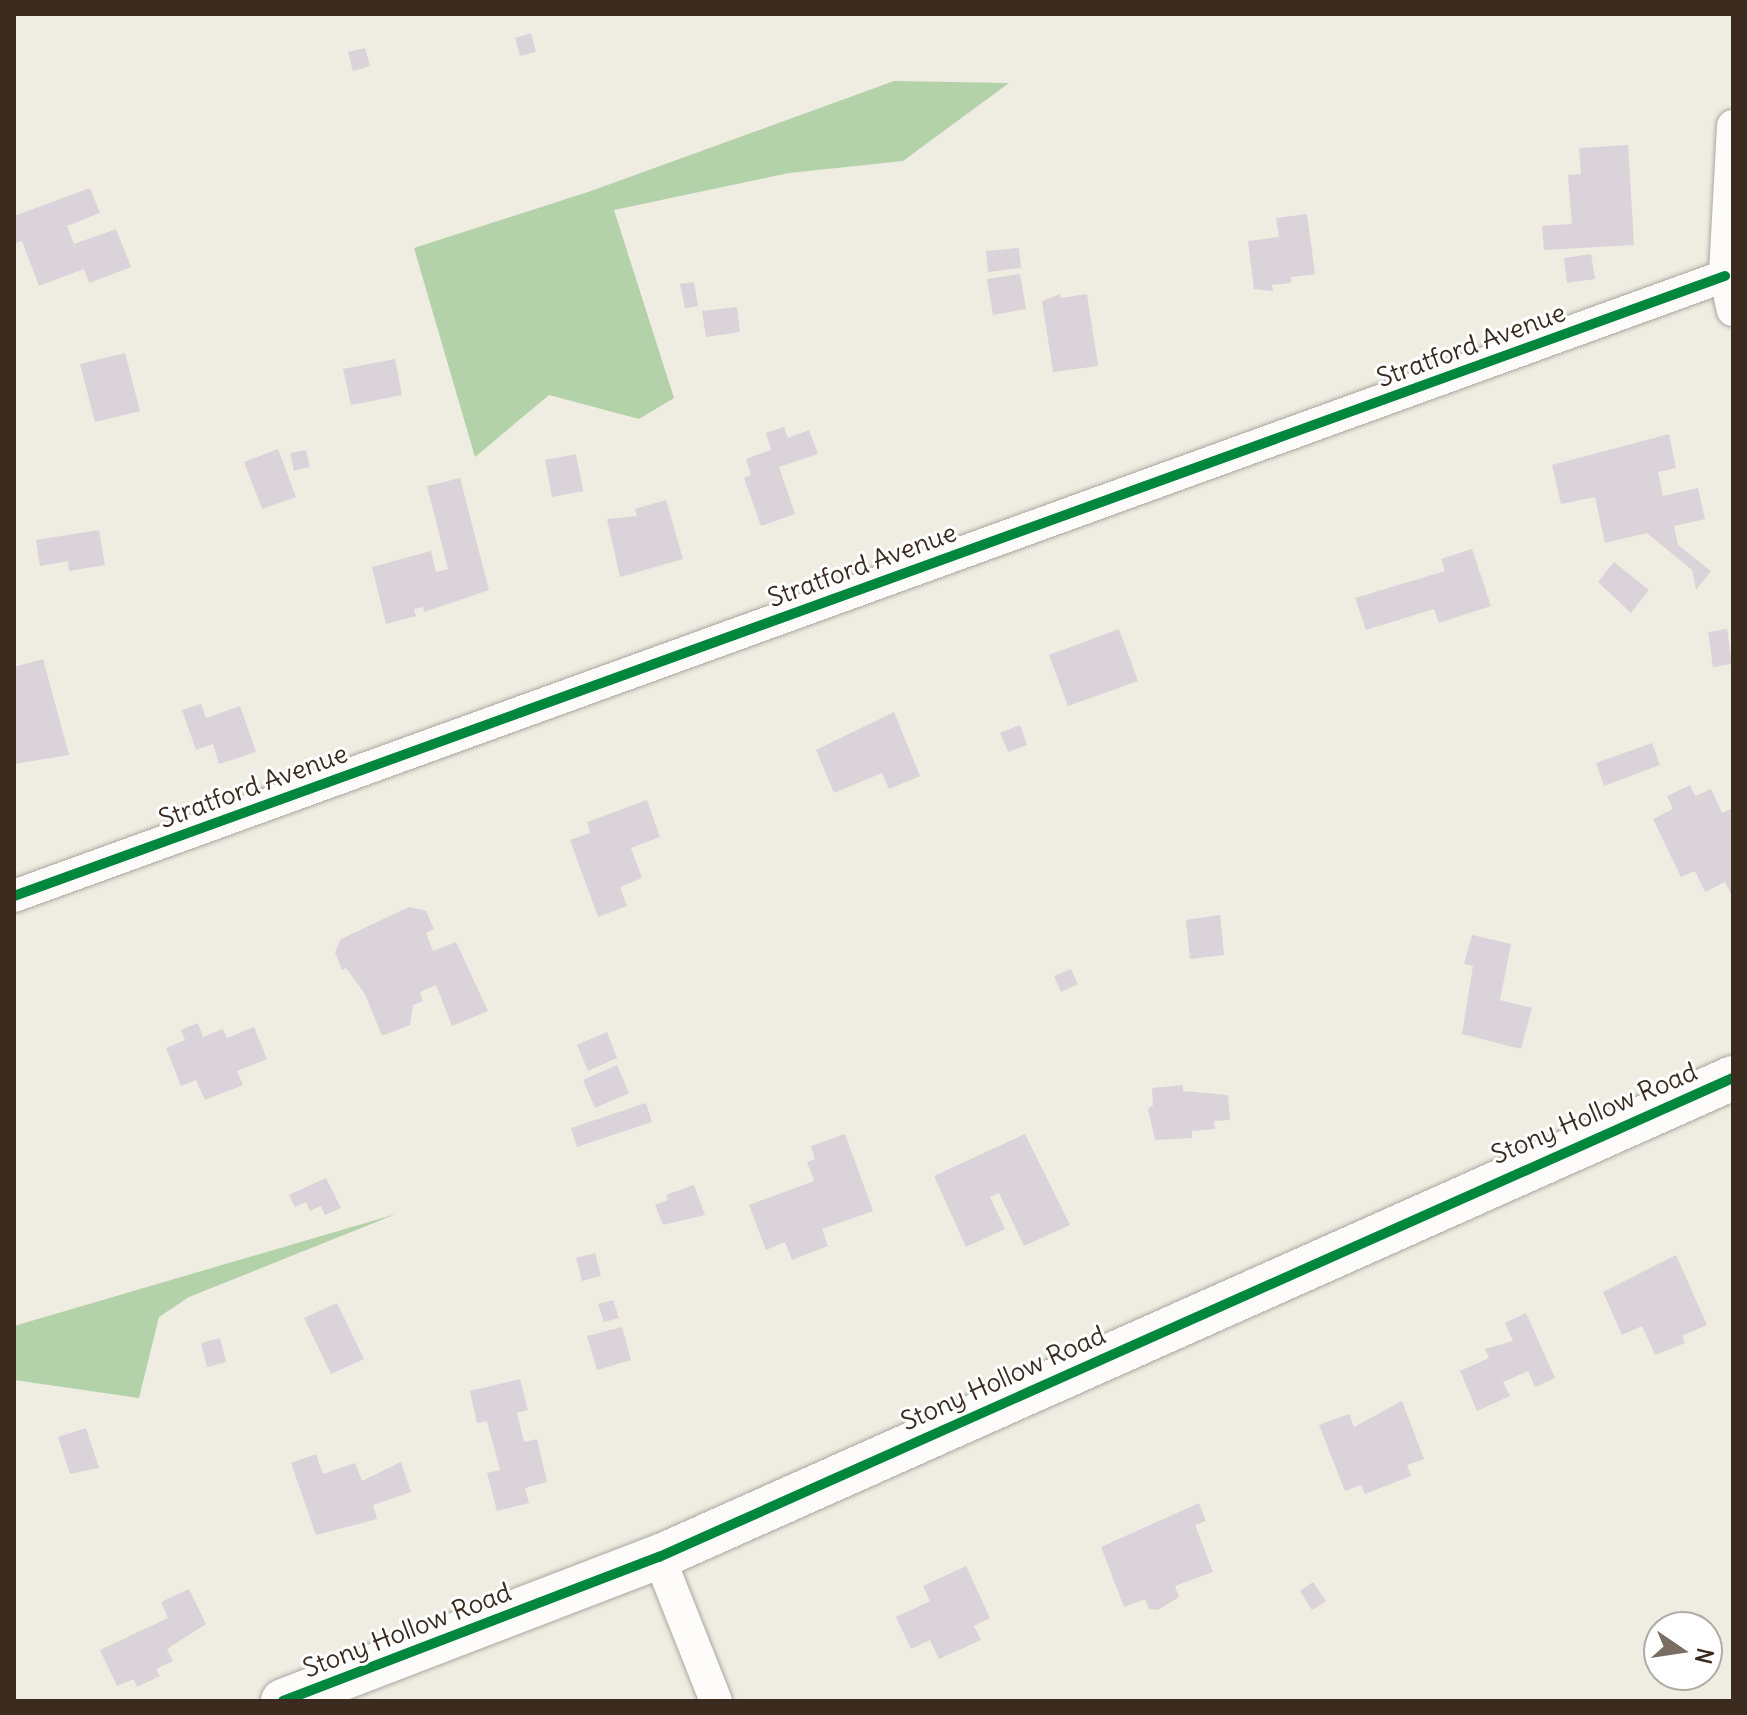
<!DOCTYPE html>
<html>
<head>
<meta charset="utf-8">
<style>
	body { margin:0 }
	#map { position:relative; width:1747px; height:1715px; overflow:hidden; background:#efece2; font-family:Delius,sans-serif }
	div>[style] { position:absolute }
	.forest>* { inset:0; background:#b4d2a9 }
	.building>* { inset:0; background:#dad3da }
	.roads { filter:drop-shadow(0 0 2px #aba79f) drop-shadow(0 0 2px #aba79f) }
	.street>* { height:32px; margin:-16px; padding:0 16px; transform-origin:16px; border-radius:16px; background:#fdfcfb }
	.secondary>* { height:44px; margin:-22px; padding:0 22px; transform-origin:22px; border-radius:22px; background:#fdfcfb }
	.cycleway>* { height:10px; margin:-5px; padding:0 5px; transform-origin:5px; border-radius:5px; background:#00873e }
	span { translate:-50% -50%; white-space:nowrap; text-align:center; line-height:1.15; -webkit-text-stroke:6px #fff; paint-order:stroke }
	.street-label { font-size:26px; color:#3b2a1e }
	.frame { position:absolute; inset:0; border:16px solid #3b2a1e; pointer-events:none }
	.north { position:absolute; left:1643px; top:1611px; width:80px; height:80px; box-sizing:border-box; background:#fff; border:2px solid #b1aaa5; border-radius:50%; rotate:103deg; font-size:22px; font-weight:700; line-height:32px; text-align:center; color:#3b2a1e }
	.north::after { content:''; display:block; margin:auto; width:28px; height:36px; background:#7a6e63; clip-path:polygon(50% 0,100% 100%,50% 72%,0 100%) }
</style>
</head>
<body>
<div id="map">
	<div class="forest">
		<i style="clip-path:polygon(894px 81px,1009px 83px,903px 161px,789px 173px,614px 210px,674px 398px,639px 419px,549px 395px,475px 457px,414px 248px,591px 191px)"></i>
		<i style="clip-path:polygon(396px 1214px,189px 1297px,159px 1317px,139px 1398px,14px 1380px,14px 1326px)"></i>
	</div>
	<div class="building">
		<i style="clip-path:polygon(531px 33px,536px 52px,520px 56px,515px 38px)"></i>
		<i style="clip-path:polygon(365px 48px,370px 66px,353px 71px,348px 52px)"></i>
		<i style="clip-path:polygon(1628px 145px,1634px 245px,1544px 250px,1542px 226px,1572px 224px,1568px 175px,1581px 174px,1579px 148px)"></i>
		<i style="clip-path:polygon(90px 188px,100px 213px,67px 226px,74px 244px,116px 229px,131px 267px,89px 283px,84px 269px,39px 286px,22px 241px,14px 244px,14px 216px)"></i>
		<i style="clip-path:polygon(1307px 214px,1315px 274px,1291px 277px,1291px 283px,1272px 285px,1273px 291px,1254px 289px,1248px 241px,1279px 237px,1276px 218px)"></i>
		<i style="clip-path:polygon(1019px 248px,1021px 268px,988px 272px,986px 251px)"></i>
		<i style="clip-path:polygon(1591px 254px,1595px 279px,1567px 283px,1564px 258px)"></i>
		<i style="clip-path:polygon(1020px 274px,1026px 309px,993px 315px,987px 279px)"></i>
		<i style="clip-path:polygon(694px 282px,698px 306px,685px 308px,680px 284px)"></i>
		<i style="clip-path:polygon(1060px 294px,1061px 298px,1087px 294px,1098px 366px,1053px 372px,1042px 301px)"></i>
		<i style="clip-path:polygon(737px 307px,740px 332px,706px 337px,702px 311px)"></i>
		<i style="clip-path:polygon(125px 353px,140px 411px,95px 422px,80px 364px)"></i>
		<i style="clip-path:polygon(395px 359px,402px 395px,351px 405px,343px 369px)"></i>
		<i style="clip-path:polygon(784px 427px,788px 438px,809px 430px,818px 454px,779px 467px,795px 514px,761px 526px,744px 478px,751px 475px,746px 459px,771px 450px,766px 433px)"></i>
		<i style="clip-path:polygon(1669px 434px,1676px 468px,1658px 472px,1663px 496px,1698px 488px,1705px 519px,1674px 526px,1678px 545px,1711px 571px,1696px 590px,1692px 570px,1647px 533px,1605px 543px,1595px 497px,1561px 504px,1552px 465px)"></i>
		<i style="clip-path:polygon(278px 449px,296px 497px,262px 509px,244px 462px)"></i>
		<i style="clip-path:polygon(306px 450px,310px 467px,294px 471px,290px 453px)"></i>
		<i style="clip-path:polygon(576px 454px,583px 491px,552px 497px,545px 460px)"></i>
		<i style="clip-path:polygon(460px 478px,489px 590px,424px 612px,423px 607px,414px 609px,416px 616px,386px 624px,372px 567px,431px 551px,436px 572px,448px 569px,427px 486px)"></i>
		<i style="clip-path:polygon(666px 500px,683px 559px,620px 577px,607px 519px,637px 516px,635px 509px)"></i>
		<i style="clip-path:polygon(99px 530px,105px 565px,69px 571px,68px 561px,40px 566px,36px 540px)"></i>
		<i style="clip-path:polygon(1472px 549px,1491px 606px,1439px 623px,1434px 609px,1366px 630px,1355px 598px,1445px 571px,1441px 559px)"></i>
		<i style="clip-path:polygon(1614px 562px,1649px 590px,1631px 613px,1598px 582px)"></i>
		<i style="clip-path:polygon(1119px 629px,1138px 681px,1068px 706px,1049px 655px)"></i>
		<i style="clip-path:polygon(1727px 629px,1732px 664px,1713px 667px,1708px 632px)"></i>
		<i style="clip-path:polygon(43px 659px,69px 755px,14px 764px,14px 667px)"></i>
		<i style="clip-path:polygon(201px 704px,206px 718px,240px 706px,256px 752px,219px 764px,213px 744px,196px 750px,182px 710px)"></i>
		<i style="clip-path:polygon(894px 712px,920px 776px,889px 789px,882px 773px,834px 793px,816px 750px)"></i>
		<i style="clip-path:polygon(1020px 725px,1027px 745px,1008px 752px,1000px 733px)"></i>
		<i style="clip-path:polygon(1652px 743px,1660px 765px,1604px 786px,1596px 763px)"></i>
		<i style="clip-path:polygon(1690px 785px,1695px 796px,1711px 789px,1722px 813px,1733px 808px,1733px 898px,1725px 882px,1705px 892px,1695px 871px,1681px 877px,1653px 819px,1673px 809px,1667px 796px)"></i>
		<i style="clip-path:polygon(647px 800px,660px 837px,631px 848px,642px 878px,620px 887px,627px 906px,598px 917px,570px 840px,590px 833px,587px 822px)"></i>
		<i style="clip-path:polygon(409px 907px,426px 911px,434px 929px,426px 933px,433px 951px,456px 942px,488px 1011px,452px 1026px,436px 985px,420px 992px,423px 1001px,413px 1005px,410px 1025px,382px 1036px,365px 994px,346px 968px,342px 970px,335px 952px,341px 939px)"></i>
		<i style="clip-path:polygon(1220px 915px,1224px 955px,1190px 959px,1186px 920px)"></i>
		<i style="clip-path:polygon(1472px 935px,1511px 944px,1500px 1000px,1532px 1008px,1521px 1049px,1462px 1034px,1473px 966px,1464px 964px)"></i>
		<i style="clip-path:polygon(1071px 969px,1078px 984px,1061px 992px,1054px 976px)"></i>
		<i style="clip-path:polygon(198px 1023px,203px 1037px,223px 1029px,227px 1038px,254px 1027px,267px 1059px,237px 1071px,243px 1085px,205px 1100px,196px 1080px,181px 1086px,166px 1048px,185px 1040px,181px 1030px)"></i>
		<i style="clip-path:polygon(607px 1032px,617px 1058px,588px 1071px,577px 1045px)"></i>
		<i style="clip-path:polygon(617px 1065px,629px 1093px,595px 1108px,583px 1080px)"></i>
		<i style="clip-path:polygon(1183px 1085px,1183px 1091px,1228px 1095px,1230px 1120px,1214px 1121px,1215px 1129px,1192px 1131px,1192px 1138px,1155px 1140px,1148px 1109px,1153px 1105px,1152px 1088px)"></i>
		<i style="clip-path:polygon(646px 1103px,652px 1122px,577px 1147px,571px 1128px)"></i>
		<i style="clip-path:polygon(845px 1134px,873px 1211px,822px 1229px,828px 1246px,792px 1260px,785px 1242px,766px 1250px,749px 1205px,814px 1181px,807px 1162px,815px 1159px,811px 1146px)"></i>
		<i style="clip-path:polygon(1025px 1134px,1070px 1225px,1024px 1246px,999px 1193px,990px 1197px,1005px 1229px,966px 1247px,934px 1176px)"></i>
		<i style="clip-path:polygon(326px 1178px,341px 1208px,325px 1215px,321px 1206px,310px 1211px,306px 1202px,295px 1207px,289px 1195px)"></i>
		<i style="clip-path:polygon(694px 1185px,705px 1215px,663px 1225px,655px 1205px,668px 1200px,666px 1195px)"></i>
		<i style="clip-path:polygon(595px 1253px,601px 1276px,582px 1281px,576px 1258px)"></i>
		<i style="clip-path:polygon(1676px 1255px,1707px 1325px,1682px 1336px,1685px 1343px,1655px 1355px,1642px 1326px,1622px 1335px,1603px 1292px)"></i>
		<i style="clip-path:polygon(613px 1300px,619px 1318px,604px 1322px,598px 1304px)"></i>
		<i style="clip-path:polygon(337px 1303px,364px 1359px,331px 1374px,304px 1318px)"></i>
		<i style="clip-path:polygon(1526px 1313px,1555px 1378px,1535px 1387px,1528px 1371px,1503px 1382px,1510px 1396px,1477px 1411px,1460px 1371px,1489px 1358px,1485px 1349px,1513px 1341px,1505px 1323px)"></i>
		<i style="clip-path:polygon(622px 1327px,631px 1360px,597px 1370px,587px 1336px)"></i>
		<i style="clip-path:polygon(220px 1338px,226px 1362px,207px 1367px,201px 1343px)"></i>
		<i style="clip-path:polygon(520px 1379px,528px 1410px,517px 1413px,524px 1442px,537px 1439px,547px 1482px,525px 1488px,529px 1503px,497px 1511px,487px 1473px,500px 1470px,487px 1421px,477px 1423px,470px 1391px)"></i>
		<i style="clip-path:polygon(1402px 1401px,1424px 1459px,1407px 1465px,1411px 1476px,1365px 1494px,1361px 1485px,1345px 1491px,1319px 1425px,1349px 1414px,1354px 1427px)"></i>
		<i style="clip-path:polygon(86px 1428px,99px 1468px,70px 1474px,58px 1437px)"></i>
		<i style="clip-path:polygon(316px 1454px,323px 1474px,355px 1463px,362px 1481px,401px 1462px,411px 1492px,373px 1505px,377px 1519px,316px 1535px,291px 1463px)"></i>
		<i style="clip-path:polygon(1199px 1503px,1206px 1521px,1195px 1525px,1213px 1572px,1175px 1586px,1179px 1597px,1158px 1610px,1149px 1609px,1145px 1599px,1124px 1607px,1101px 1547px)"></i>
		<i style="clip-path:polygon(966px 1566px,990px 1618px,974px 1626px,981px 1640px,939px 1659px,930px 1640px,911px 1649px,896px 1617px,930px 1601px,923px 1586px)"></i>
		<i style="clip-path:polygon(1313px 1582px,1326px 1601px,1312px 1610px,1300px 1591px)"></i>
		<i style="clip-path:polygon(189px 1589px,206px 1624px,167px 1649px,173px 1661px,156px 1669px,160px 1676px,137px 1687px,134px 1679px,117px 1686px,100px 1650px,168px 1618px,161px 1602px)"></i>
	</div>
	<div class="roads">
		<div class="street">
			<i style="left:1733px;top:126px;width:150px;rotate:93.1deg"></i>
			<i style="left:1725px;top:276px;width:35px;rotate:77deg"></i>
			<i style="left:14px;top:896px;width:1820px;rotate:-19.92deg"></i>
			<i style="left:659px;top:1557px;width:155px;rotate:68.4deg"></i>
		</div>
		<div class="secondary">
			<i style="left:283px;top:1701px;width:403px;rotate:-21deg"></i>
			<i style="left:659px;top:1557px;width:1176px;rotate:-24.04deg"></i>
		</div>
	</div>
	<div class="cycleway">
		<i style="left:14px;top:896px;width:1820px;rotate:-19.92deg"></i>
		<i style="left:283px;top:1701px;width:403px;rotate:-21deg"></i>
		<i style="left:659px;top:1557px;width:1176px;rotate:-24.04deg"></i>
	</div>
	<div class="street-label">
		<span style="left:1471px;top:345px;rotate:-20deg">Stratford Avenue</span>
		<span style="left:862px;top:565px;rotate:-20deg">Stratford Avenue</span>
		<span style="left:253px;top:786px;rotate:-20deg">Stratford Avenue</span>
		<span style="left:1594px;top:1113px;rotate:-23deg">Stony Hollow Road</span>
		<span style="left:1003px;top:1378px;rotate:-24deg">Stony Hollow Road</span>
		<span style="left:407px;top:1630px;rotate:-21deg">Stony Hollow Road</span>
	</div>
	<div class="frame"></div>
	<div class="north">N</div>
</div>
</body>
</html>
